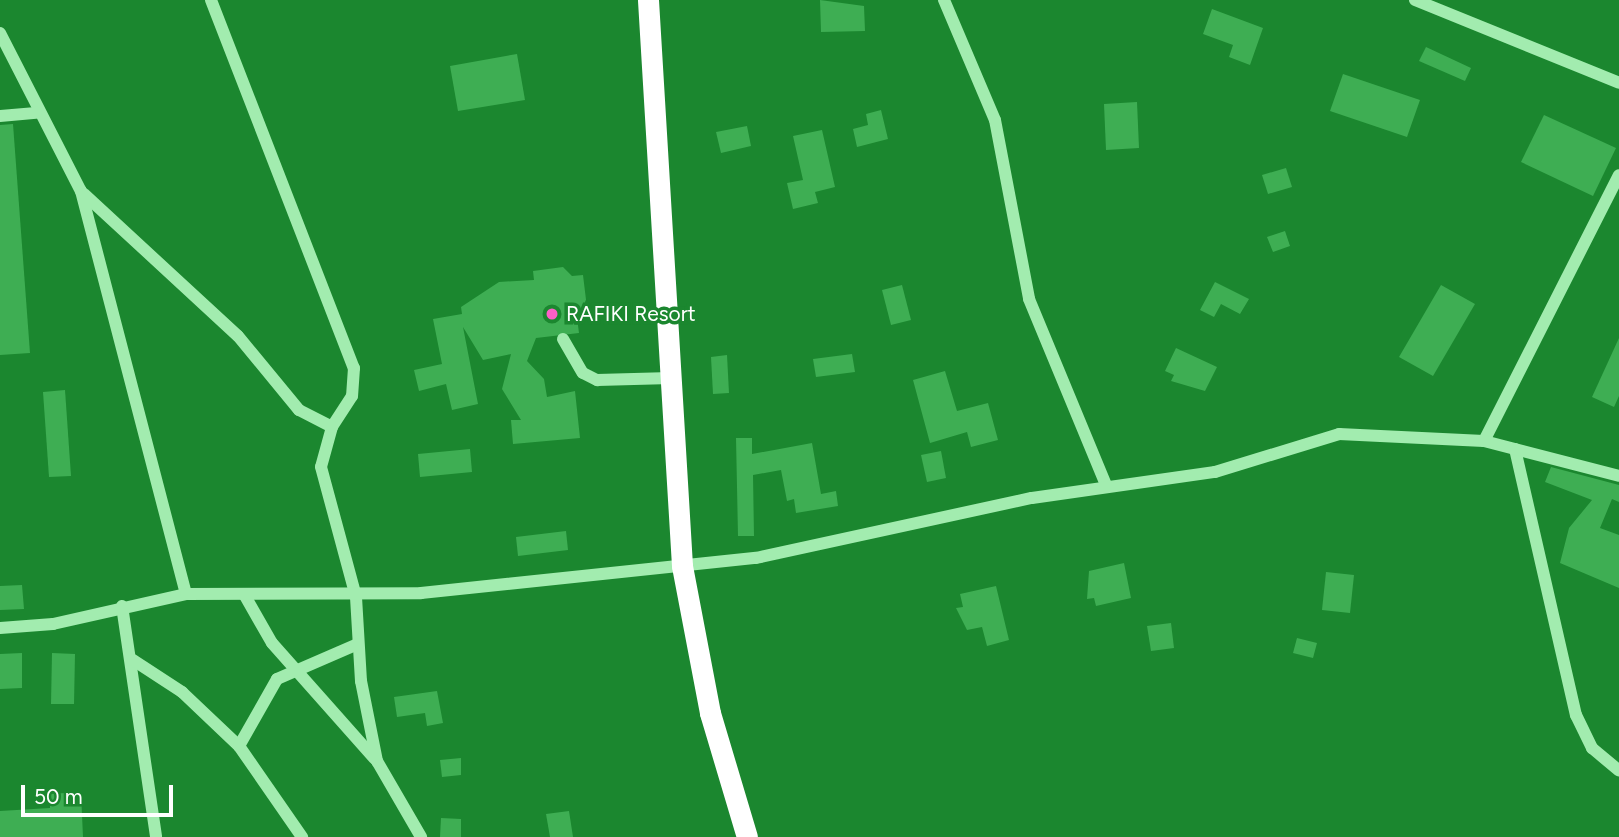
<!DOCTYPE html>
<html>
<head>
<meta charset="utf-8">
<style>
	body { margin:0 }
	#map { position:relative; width:1619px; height:837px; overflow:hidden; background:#1b872f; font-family:Figtree,sans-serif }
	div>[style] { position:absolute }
	.building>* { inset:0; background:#3eae53 }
	.minor>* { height:12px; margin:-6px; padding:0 6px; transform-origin:6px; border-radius:6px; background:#a2ecaf }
	.highway>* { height:21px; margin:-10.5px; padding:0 10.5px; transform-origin:10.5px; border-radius:10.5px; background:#fff }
	.dots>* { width:19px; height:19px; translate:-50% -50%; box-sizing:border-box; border:4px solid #1b872f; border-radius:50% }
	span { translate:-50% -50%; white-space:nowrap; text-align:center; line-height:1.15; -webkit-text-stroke:7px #1b872f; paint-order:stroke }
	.poi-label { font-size:21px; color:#fff }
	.left { translate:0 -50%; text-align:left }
	.scale { position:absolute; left:21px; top:785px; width:152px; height:32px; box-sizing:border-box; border:4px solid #fff; border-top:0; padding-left:9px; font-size:21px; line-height:24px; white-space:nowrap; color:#fff; -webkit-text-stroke:5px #1b872f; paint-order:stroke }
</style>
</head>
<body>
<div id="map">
	<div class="building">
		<i style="clip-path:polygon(820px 0,864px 6px,865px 31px,821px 32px)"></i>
		<i style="clip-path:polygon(1212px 9px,1263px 28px,1250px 65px,1229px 57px,1233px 45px,1203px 34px)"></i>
		<i style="clip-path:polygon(1426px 47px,1471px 68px,1465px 81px,1419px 61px)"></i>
		<i style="clip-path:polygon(517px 54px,525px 100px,458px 111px,450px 66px)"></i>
		<i style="clip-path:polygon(1343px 74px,1420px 100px,1407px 137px,1330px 111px)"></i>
		<i style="clip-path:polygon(1137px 102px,1139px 148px,1106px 150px,1104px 104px)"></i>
		<i style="clip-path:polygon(881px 110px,888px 139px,857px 147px,853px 129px,868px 125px,866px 114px)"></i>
		<i style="clip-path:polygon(1544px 115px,1616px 148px,1593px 196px,1521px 162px)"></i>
		<i style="clip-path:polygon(13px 124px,30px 353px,0 355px,0 125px)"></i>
		<i style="clip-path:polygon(747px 126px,751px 146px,721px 153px,716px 132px)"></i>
		<i style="clip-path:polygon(822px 130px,835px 187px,815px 192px,818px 203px,793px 209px,787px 183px,803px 180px,793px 136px)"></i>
		<i style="clip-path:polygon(1286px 168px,1292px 187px,1268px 194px,1262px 175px)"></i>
		<i style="clip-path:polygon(1285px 231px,1290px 246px,1273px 252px,1267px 237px)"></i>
		<i style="clip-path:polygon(563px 267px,572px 276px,583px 275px,587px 308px,576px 310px,579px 333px,536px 338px,527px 361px,544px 379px,547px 397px,575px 391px,580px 438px,513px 444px,511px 420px,521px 420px,502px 389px,511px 354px,483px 360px,463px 327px,478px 404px,452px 410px,446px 384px,419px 391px,414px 370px,442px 364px,433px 319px,462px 314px,461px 307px,499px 282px,534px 280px,533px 271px)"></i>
		<i style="clip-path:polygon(1215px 282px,1249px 299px,1240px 314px,1221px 304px,1214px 317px,1200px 310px)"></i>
		<i style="clip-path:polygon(902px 285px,911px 320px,891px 325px,882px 290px)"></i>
		<i style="clip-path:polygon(1441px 285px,1475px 304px,1433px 376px,1399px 357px)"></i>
		<i style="clip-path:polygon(1619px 338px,1619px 396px,1614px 407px,1592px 397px)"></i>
		<i style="clip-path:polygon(1176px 348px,1217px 367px,1205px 391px,1171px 381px,1174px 375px,1165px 371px)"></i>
		<i style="clip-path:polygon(852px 354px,855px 372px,816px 377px,813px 359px)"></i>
		<i style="clip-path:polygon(727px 355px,729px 393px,713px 394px,711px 357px)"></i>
		<i style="clip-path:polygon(945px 371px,957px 411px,988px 403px,998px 440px,971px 447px,967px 432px,930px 443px,913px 380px)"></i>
		<i style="clip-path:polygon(65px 390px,71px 476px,49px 477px,43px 392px)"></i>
		<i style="clip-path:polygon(736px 438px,752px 438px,752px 454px,812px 443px,821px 494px,836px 491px,838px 506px,796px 513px,794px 499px,787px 501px,781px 470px,753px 475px,754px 536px,738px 536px)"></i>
		<i style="clip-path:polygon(470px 449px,472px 472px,420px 477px,418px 454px)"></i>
		<i style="clip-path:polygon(941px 451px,946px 478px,927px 482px,921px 455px)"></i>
		<i style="clip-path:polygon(1551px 467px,1619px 485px,1619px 502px,1612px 499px,1600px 528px,1619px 535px,1619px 588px,1560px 563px,1569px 528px,1592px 500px,1545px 482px)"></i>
		<i style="clip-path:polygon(566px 531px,568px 550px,518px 556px,516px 537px)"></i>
		<i style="clip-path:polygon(1124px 563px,1131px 598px,1096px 606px,1094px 598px,1087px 599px,1089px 571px)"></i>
		<i style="clip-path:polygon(1326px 572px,1354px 575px,1350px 613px,1322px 610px)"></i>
		<i style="clip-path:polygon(22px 585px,24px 609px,0 610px,0 586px)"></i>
		<i style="clip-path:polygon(996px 586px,1009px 640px,987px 646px,982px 627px,967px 630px,956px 608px,963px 607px,960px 594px)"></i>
		<i style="clip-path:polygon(1171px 623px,1174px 648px,1151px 651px,1147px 626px)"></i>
		<i style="clip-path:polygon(1297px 638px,1317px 643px,1313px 658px,1293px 653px)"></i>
		<i style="clip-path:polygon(22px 653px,22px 688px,0 689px,0 654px)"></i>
		<i style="clip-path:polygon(52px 653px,75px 654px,74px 704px,51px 704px)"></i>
		<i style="clip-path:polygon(437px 691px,443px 723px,427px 726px,425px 713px,397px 717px,394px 697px)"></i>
		<i style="clip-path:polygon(461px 758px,461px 775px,442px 777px,440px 760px)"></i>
		<i style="clip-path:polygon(81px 792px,83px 837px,0 837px,0 811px,50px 808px,50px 794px)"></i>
		<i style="clip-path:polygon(569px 811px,573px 837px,550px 837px,546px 814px)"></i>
		<i style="clip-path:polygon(441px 818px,461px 819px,461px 837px,440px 837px)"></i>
	</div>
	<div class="minor">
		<i style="left:211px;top:0;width:395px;rotate:68.8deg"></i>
		<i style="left:354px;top:368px;width:28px;rotate:94deg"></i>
		<i style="left:352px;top:396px;width:37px;rotate:123deg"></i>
		<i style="left:332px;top:427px;width:41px;rotate:105.4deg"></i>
		<i style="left:321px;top:467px;width:135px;rotate:74.9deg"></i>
		<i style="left:356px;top:597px;width:84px;rotate:86.6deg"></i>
		<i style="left:361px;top:681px;width:82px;rotate:78.7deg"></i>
		<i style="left:377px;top:761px;width:88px;rotate:59.9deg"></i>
		<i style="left:944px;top:0;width:130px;rotate:67deg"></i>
		<i style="left:995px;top:120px;width:182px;rotate:79.2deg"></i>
		<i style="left:1029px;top:299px;width:201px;rotate:67.5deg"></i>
		<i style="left:1415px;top:0;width:220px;rotate:22.1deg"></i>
		<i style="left:0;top:33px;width:178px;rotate:62.9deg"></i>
		<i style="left:81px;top:191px;width:416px;rotate:75.4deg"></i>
		<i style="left:0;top:116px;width:36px;rotate:-5deg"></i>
		<i style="left:84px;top:194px;width:209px;rotate:42.7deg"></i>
		<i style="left:238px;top:336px;width:96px;rotate:50.5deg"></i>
		<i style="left:299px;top:410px;width:37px;rotate:27deg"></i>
		<i style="left:563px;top:339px;width:39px;rotate:60deg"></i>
		<i style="left:583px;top:373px;width:16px;rotate:27deg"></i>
		<i style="left:597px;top:380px;width:74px;rotate:-1.5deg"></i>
		<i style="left:1484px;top:441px;width:298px;rotate:-63.1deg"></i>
		<i style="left:1515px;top:449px;width:273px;rotate:77.1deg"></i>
		<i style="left:1576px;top:715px;width:37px;rotate:64deg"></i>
		<i style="left:1592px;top:748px;width:35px;rotate:40deg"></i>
		<i style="left:244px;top:594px;width:56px;rotate:60.3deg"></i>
		<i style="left:272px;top:643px;width:154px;rotate:48.4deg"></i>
		<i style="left:122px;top:606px;width:233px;rotate:81.6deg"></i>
		<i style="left:0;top:628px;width:53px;rotate:-4.3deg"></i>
		<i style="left:53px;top:624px;width:136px;rotate:-12.7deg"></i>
		<i style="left:186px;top:594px;width:235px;rotate:-0.2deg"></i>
		<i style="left:421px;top:593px;width:337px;rotate:-6deg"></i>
		<i style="left:756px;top:558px;width:282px;rotate:-12.3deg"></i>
		<i style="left:1032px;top:498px;width:185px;rotate:-8.1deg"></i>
		<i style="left:1215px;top:472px;width:130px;rotate:-17deg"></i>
		<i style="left:1339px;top:434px;width:145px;rotate:2.8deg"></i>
		<i style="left:1484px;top:441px;width:139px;rotate:14.5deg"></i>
		<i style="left:133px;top:660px;width:59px;rotate:33.1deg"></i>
		<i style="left:182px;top:692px;width:79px;rotate:43.5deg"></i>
		<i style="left:239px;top:746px;width:111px;rotate:55.3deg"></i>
		<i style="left:239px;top:746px;width:77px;rotate:-60.4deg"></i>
		<i style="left:277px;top:679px;width:88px;rotate:-23.4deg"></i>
	</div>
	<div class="highway">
		<i style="left:648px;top:0;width:567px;rotate:86.56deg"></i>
		<i style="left:682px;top:566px;width:150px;rotate:79.2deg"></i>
		<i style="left:710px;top:713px;width:129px;rotate:73.4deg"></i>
	</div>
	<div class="dots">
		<i style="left:552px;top:314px;background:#fe5fc7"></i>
	</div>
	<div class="poi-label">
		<span class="left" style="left:566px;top:314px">RAFIKI Resort</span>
	</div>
	<div class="scale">50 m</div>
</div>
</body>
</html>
